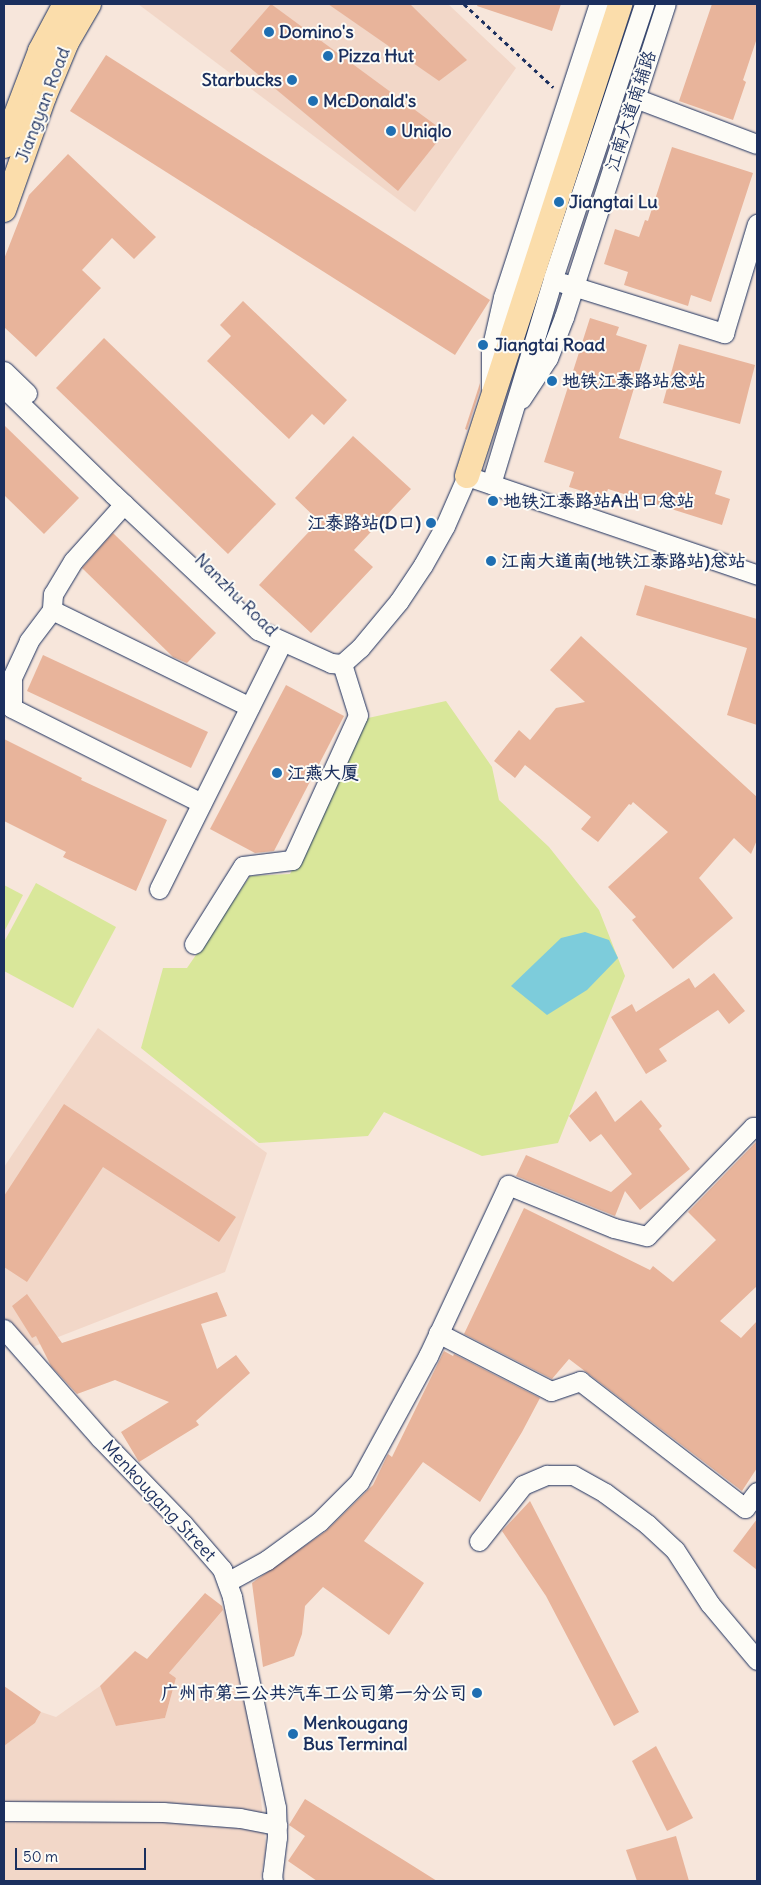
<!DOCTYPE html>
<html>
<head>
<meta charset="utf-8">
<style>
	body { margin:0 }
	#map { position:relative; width:761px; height:1885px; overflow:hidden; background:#f7e6db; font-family:Delius,"LXGW WenKai TC",sans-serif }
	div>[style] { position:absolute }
	.built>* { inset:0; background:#f2d7c8 }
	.green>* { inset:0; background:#d9e79a }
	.water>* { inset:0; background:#7dccdb }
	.building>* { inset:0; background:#e8b49b }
	.path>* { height:3px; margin-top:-1.5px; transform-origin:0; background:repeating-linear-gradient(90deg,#1b2f5e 0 4px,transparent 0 8px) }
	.roads { filter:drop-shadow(0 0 1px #1b2f5e) drop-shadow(0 0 1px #1b2f5e) }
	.minor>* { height:19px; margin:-9.5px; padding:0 9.5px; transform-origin:9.5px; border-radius:9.5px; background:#fdfcf7 }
	.major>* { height:24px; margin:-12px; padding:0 12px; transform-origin:12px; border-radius:12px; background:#fbddab }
	.dots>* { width:14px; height:14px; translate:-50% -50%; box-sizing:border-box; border:2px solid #fdfcf7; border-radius:50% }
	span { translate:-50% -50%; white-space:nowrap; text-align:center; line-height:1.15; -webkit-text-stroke:4px #fdfcf7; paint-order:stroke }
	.poi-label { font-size:18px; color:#1b2f5e; font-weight:700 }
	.left { translate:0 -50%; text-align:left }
	.right { translate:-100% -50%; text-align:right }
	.street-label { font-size:18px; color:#1b2f5e }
	.frame { position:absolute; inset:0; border:5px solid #1b2f5e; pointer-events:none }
	.scale { position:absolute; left:15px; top:1848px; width:131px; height:22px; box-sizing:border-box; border:2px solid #1b2f5e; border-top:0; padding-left:6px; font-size:15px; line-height:18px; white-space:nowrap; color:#1b2f5e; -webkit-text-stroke:4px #fdfcf7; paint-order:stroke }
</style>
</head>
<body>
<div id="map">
	<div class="built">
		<i style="clip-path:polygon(138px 4px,448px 4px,516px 68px,415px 212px)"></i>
		<i style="clip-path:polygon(98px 1028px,267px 1153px,225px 1272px,30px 1348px,4px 1322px,4px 1167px)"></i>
		<i style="clip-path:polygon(225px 1608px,256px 1749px,266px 1849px,260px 1881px,4px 1881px,4px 1746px,35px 1723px,41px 1712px,56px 1717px,100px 1686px,117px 1726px,165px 1718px,176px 1678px,169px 1673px)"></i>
	</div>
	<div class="green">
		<i style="clip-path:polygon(446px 701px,492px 767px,499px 800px,549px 847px,599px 910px,625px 976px,558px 1143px,482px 1156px,384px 1112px,368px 1136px,259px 1143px,141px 1048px,163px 968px,187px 968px,250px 876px,290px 874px,368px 718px)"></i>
		<i style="clip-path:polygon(36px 883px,116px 927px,73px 1008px,4px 971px,4px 942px)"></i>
		<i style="clip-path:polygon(4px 885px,23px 895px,4px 932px)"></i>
	</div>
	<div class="water">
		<i style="clip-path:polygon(585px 932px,609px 940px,618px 958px,587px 990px,547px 1015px,511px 986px,561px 938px)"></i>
	</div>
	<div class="building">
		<i style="clip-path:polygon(271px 4px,445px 132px,398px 191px,230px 51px)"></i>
		<i style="clip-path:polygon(328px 4px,410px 4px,467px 60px,439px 81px)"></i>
		<i style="clip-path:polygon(478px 4px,561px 4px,552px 31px,477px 6px)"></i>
		<i style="clip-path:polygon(712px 4px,757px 4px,757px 38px,743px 80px,746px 82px,733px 120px,679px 101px)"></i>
		<i style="clip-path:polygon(106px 55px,490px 300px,455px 355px,70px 111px)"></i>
		<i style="clip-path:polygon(672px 147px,753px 173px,711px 302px,691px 295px,688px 306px,624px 285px,628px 272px,604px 264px,615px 229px,639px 237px,645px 220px,648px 221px)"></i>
		<i style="clip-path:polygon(68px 154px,156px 237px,134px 259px,112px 238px,82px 270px,101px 288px,36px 357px,4px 327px,4px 259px,29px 195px)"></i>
		<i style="clip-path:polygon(243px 301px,347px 400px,324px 425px,312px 414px,289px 439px,207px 361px,231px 336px,220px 325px)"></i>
		<i style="clip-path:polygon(590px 318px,619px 327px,616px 335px,647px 345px,619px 438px,722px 471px,715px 494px,730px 499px,722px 525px,608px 489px,605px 498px,569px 487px,574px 472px,544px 462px)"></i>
		<i style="clip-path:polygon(104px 338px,276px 504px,228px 554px,56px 388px)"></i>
		<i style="clip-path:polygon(679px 344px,755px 365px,740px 424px,663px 403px)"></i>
		<i style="clip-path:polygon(480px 383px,480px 390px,467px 430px,465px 429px)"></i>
		<i style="clip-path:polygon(4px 425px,79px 498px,44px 534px,4px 495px)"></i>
		<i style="clip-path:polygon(353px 436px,411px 489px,354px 550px,373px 567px,311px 633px,259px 585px,319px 521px,295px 498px)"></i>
		<i style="clip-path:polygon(113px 533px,216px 633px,187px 663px,173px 657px,82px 568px)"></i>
		<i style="clip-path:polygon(645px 585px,757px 619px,757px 725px,727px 715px,747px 648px,636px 615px)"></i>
		<i style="clip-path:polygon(581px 636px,757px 797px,757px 840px,751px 854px,734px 838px,699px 878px,733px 918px,673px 969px,632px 920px,636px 917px,608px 887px,668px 832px,633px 802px,631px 805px,629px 804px,598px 842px,581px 829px,591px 817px,525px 765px,515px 778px,494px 761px,519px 730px,530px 740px,556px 708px,585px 702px,550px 670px)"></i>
		<i style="clip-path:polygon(43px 655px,208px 732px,191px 768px,27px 691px)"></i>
		<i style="clip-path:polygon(286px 685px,344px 716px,274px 851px,255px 853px,210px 829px)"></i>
		<i style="clip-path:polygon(4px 739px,82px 778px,81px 780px,167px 820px,136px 891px,63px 857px,66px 852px,4px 821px)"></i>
		<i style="clip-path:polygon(714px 973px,745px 1011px,729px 1024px,718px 1010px,659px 1049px,667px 1061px,646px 1074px,611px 1017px,632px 1004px,636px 1012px,689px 978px,695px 988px)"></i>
		<i style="clip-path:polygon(596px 1091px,615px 1122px,641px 1100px,662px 1126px,659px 1129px,690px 1169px,640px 1210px,625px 1191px,615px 1216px,516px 1176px,526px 1155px,611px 1192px,632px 1174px,601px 1134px,590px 1142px,569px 1116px)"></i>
		<i style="clip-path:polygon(64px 1104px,236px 1217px,219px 1242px,103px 1167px,27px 1282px,4px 1267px,4px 1196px)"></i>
		<i style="clip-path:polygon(757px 1141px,757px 1286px,720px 1321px,741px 1338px,757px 1321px,757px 1468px,742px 1491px,569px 1359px,552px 1379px,464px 1334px,524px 1208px,650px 1270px,653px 1266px,673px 1282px,716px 1240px,688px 1212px)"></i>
		<i style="clip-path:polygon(217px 1292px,227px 1316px,201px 1324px,217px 1369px,236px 1355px,250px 1373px,196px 1421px,199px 1425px,139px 1462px,121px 1432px,169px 1402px,115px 1380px,77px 1394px,51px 1366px,36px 1336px,32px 1338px,12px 1306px,27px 1294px,62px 1343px)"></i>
		<i style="clip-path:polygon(444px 1351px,453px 1356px,454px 1354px,540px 1398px,522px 1432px,480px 1502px,423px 1462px,364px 1541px,424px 1583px,389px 1635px,323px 1587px,305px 1606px,302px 1634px,294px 1656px,263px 1667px,252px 1583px,326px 1531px,373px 1485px,388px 1454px,392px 1457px)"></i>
		<i style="clip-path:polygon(530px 1501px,639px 1712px,614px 1726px,546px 1596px,502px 1531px)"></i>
		<i style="clip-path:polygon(757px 1519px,757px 1570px,733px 1551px)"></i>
		<i style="clip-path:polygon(205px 1593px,222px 1606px,223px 1610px,169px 1673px,176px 1678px,165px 1718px,116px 1726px,100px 1686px,135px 1651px,147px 1659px)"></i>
		<i style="clip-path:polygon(4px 1686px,41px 1712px,35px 1723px,4px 1746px)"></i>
		<i style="clip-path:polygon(656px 1746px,693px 1818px,667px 1831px,632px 1761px)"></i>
		<i style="clip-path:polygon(305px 1799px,402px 1859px,437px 1881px,317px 1881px,288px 1861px,305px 1836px,289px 1825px)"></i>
		<i style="clip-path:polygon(676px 1836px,689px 1881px,637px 1881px,626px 1850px)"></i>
	</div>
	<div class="path">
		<i style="left:464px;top:4px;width:122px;rotate:43deg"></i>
	</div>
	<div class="roads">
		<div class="minor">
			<i style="left:635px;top:98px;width:130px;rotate:20.7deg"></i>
			<i style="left:563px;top:283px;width:169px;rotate:17.3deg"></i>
			<i style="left:724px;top:333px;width:114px;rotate:-73.2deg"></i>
			<i style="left:4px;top:371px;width:32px;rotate:44deg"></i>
			<i style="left:4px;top:388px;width:152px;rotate:44.2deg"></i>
			<i style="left:113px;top:494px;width:199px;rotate:43.2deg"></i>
			<i style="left:258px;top:630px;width:80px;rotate:24.3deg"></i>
			<i style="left:331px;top:663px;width:11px;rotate:5deg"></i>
			<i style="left:342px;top:664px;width:24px;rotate:-42deg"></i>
			<i style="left:360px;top:648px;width:61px;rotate:-50.3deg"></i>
			<i style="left:399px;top:601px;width:43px;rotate:-56.3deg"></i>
			<i style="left:423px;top:565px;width:45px;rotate:-60.6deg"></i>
			<i style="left:445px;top:526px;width:55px;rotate:-66.3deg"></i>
			<i style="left:467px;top:476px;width:306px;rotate:18.8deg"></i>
			<i style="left:491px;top:388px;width:38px;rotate:-90deg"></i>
			<i style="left:491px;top:350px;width:54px;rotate:-77.2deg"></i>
			<i style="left:503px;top:297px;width:308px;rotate:-71.9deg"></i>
			<i style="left:521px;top:399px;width:49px;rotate:-56.6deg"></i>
			<i style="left:548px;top:358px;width:44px;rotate:-68.7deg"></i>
			<i style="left:564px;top:317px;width:329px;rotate:-72deg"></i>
			<i style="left:491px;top:484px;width:215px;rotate:-73.2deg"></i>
			<i style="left:553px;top:278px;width:289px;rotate:-71.6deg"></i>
			<i style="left:124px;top:504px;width:76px;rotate:131.8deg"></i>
			<i style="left:73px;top:561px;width:39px;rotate:121deg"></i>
			<i style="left:53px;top:594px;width:16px;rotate:94deg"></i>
			<i style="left:52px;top:610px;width:220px;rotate:26.1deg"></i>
			<i style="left:52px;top:610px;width:39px;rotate:127deg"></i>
			<i style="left:29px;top:641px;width:40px;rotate:115deg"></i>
			<i style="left:12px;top:677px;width:31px;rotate:90deg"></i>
			<i style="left:12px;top:708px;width:212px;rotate:26.6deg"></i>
			<i style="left:159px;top:889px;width:276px;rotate:-63.5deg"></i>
			<i style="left:194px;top:944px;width:92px;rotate:-57.9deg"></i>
			<i style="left:243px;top:866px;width:49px;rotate:-7deg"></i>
			<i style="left:292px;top:860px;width:159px;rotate:-65.5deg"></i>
			<i style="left:358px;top:715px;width:53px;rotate:-107.4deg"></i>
			<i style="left:4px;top:1329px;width:145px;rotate:48.6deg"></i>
			<i style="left:100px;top:1438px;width:120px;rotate:46deg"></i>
			<i style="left:183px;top:1524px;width:60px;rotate:49.1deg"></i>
			<i style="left:222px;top:1569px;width:30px;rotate:70deg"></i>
			<i style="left:232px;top:1597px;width:215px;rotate:78.2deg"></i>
			<i style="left:276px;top:1807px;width:30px;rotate:88deg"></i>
			<i style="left:277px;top:1837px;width:38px;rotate:97deg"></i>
			<i style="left:272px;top:1875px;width:6px;rotate:81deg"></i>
			<i style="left:438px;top:1333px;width:127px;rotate:27.2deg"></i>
			<i style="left:551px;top:1391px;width:31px;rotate:-19deg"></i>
			<i style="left:580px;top:1381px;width:208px;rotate:37.6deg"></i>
			<i style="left:745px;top:1508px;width:20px;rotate:-53deg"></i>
			<i style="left:479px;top:1541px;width:71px;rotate:-51.8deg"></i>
			<i style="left:523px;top:1485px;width:26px;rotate:-23deg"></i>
			<i style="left:547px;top:1475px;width:26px"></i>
			<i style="left:573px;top:1475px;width:37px;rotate:29deg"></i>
			<i style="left:605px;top:1493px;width:52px;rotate:36.4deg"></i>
			<i style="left:647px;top:1524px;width:38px;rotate:43deg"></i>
			<i style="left:675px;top:1550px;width:64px;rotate:57.1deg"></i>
			<i style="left:710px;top:1604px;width:73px;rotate:50deg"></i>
			<i style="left:227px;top:1582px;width:46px;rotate:-28.8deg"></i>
			<i style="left:267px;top:1560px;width:64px;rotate:-36.2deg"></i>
			<i style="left:319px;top:1522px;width:57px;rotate:-45deg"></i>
			<i style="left:359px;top:1482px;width:144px;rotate:-61.3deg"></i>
			<i style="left:428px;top:1356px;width:189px;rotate:-64.9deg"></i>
			<i style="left:508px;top:1185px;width:114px;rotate:22.1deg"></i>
			<i style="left:614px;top:1228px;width:34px;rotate:14deg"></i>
			<i style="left:647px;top:1236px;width:152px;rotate:-45.8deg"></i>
			<i style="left:753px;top:1127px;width:4px"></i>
			<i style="left:4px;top:1811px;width:159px;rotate:0.4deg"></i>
			<i style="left:163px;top:1812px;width:77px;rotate:4.5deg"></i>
			<i style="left:240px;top:1818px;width:38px;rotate:11deg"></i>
		</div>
		<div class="major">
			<i style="left:4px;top:146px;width:102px;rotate:-69.2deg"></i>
			<i style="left:40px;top:51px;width:53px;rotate:-62deg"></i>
			<i style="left:4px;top:210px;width:120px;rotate:-70.5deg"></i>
			<i style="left:44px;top:97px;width:60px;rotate:-67.3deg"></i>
			<i style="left:67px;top:42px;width:44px;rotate:-59.9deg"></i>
			<i style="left:467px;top:476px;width:496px;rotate:-72deg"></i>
		</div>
	</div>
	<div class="dots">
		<i style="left:269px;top:32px;background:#1f6fb2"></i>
		<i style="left:328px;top:56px;background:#1f6fb2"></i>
		<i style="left:292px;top:80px;background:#1f6fb2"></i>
		<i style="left:313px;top:101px;background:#1f6fb2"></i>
		<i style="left:391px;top:131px;background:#1f6fb2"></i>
		<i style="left:559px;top:202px;background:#1f6fb2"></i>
		<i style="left:483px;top:345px;background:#1f6fb2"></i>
		<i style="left:552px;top:381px;background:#1f6fb2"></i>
		<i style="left:493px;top:501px;background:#1f6fb2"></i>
		<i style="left:431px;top:523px;background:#1f6fb2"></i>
		<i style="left:491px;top:561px;background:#1f6fb2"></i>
		<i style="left:277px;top:773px;background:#1f6fb2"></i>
		<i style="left:477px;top:1693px;background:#1f6fb2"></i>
		<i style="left:293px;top:1734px;background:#1f6fb2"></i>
	</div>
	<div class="poi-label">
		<span class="left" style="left:279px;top:32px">Domino's</span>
		<span class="left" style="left:338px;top:56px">Pizza Hut</span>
		<span class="right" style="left:282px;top:80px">Starbucks</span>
		<span class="left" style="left:323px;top:101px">McDonald's</span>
		<span class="left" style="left:401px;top:131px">Uniqlo</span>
		<span class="left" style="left:569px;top:202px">Jiangtai Lu</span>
		<span class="left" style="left:494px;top:345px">Jiangtai Road</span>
		<span class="left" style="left:562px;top:381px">地铁江泰路站总站</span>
		<span class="left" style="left:503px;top:501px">地铁江泰路站A出口总站</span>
		<span class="right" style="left:421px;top:523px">江泰路站(D口)</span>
		<span class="left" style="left:501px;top:561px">江南大道南(地铁江泰路站)总站</span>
		<span class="left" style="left:287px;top:773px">江燕大厦</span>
		<span class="right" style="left:467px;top:1693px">广州市第三公共汽车工公司第一分公司</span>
		<span class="left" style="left:303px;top:1734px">Menkougang<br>Bus Terminal</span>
	</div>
	<div class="street-label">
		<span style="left:43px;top:105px;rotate:-69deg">Jiangyan Road</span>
		<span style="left:631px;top:111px;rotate:-72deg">江南大道南辅路</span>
		<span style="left:236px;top:595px;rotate:45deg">Nanzhu Road</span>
		<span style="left:159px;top:1501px;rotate:47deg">Menkougang Street</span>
	</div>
	<div class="frame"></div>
	<div class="scale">50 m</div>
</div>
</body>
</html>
